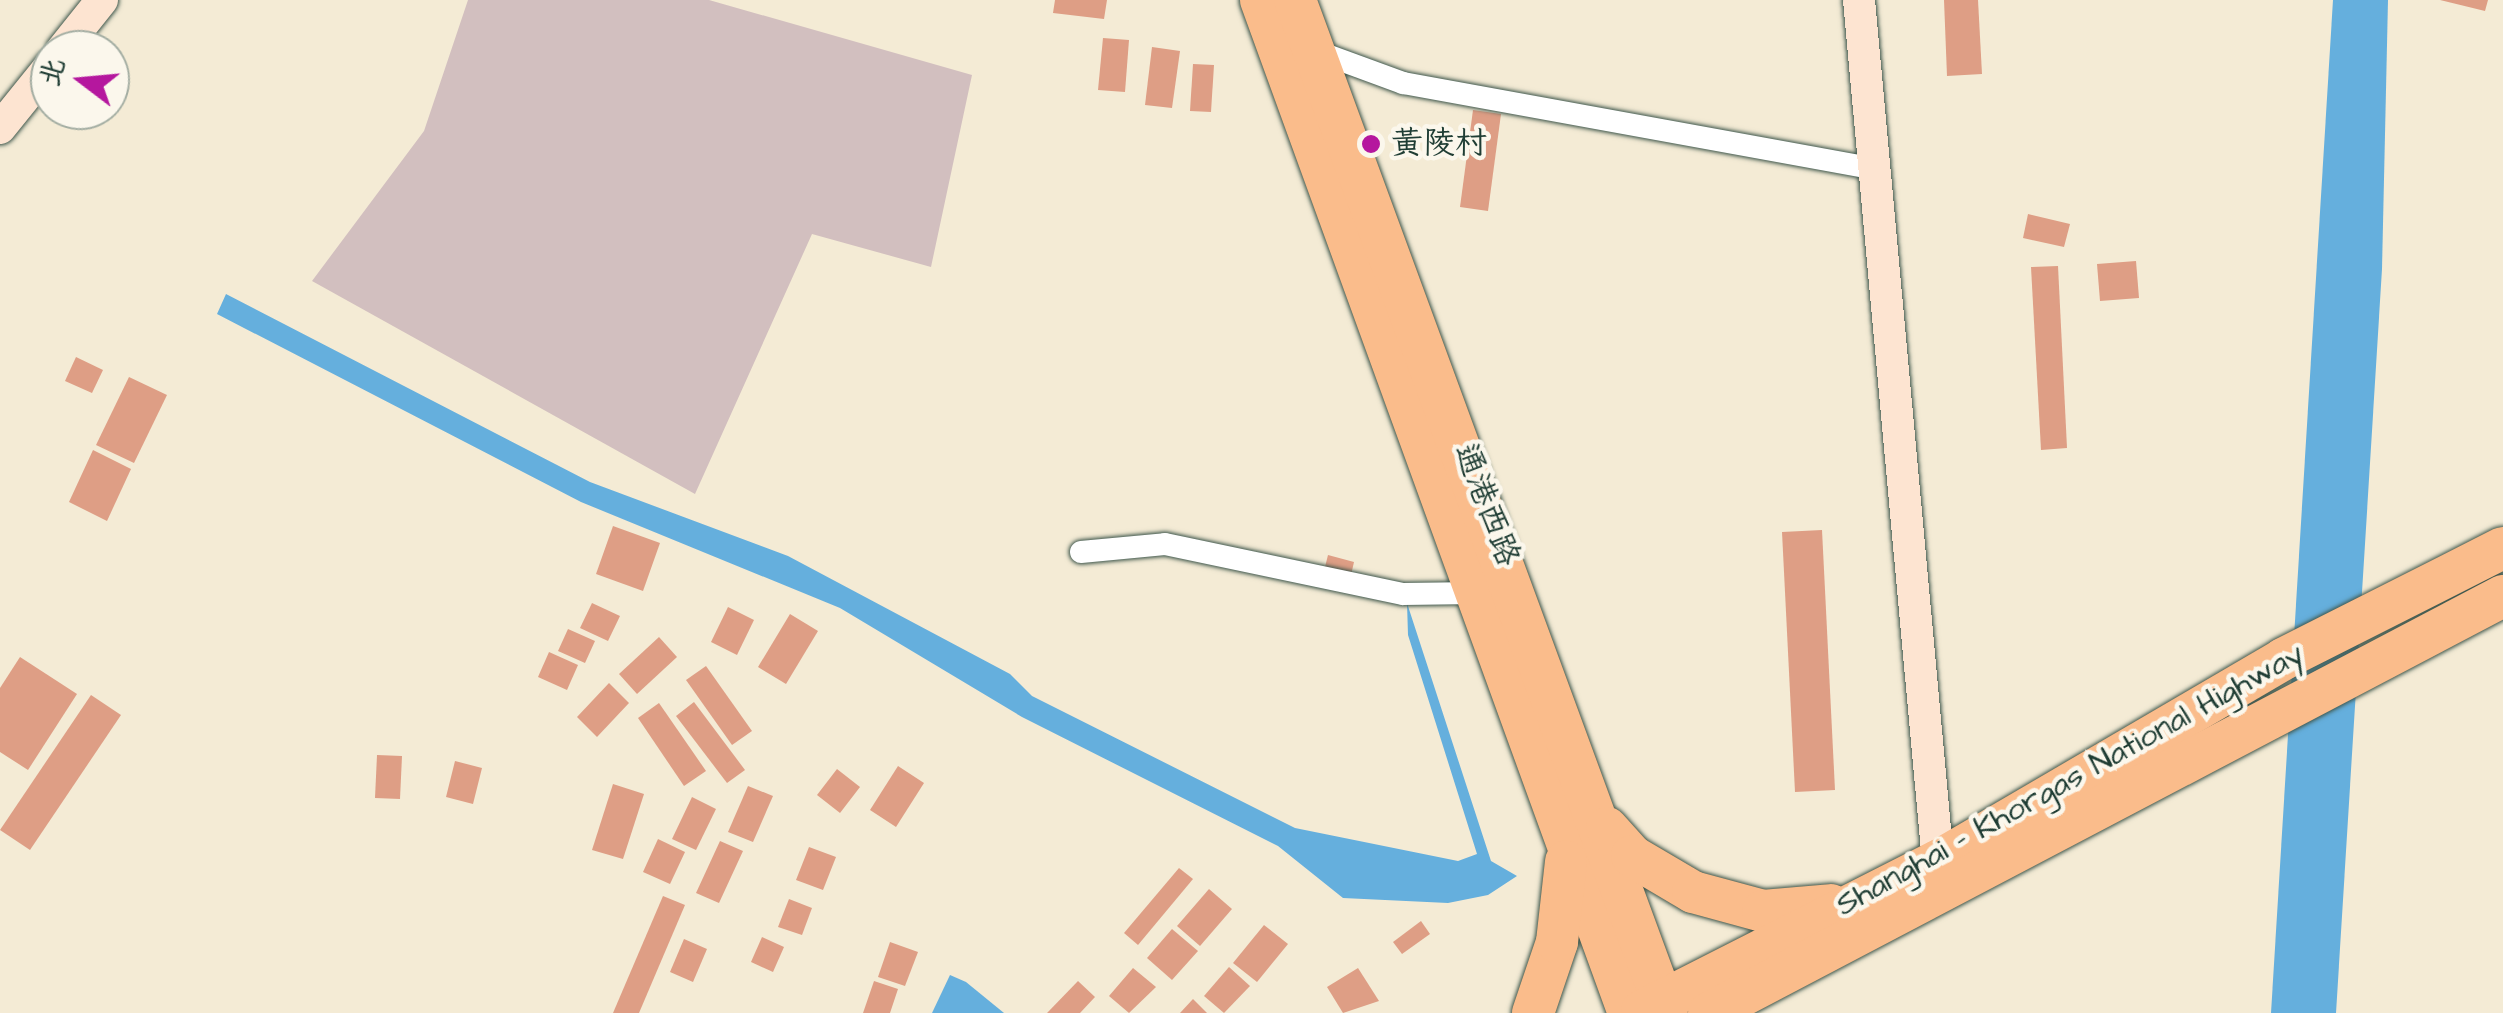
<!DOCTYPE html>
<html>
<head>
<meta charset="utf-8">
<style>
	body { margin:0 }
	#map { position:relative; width:2503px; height:1013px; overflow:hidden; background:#f4ebd5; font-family:"Architects Daughter","LXGW WenKai TC",sans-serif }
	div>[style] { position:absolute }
	.industrial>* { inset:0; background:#d2bfbf }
	.water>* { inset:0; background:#65afdd }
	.building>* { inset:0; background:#de9e85 }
	.roads { filter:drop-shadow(0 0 2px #3f574c) drop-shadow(0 0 2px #3f574c) }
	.street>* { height:22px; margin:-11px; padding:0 11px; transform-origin:11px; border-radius:11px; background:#fff }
	.secondary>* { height:32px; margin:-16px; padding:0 16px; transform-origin:16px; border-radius:16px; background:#fde4d1 }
	.highway>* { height:42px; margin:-21px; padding:0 21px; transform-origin:21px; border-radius:21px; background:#fabc8b }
	.dots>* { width:28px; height:28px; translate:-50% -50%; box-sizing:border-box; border:5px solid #fbf7ec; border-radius:50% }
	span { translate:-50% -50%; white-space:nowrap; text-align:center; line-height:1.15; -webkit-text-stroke:9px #fbf7ec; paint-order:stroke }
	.poi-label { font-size:32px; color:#1f3d34 }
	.left { translate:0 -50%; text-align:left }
	.street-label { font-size:32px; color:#1f3d34 }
	.north { position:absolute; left:30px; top:30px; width:100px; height:100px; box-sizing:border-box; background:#fbf7ec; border:2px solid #a3ada2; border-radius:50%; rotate:286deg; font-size:28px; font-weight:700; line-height:40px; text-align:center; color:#1f3d34 }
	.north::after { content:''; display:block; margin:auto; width:35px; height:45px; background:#b5179e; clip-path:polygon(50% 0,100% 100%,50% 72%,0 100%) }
</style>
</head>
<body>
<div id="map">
	<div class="industrial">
		<i style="clip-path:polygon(468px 0,709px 0,972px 75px,931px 267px,812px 234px,695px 494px,312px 281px,424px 131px)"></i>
	</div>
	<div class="water">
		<i style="clip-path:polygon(2333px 0,2388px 0,2382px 269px,2336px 1013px,2271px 1013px)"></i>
		<i style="clip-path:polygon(226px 294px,590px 482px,788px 556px,1010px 674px,1032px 696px,1295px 828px,1458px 861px,1477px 854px,1408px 635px,1407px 603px,1491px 861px,1517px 876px,1488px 895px,1448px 903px,1343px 898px,1278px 846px,1022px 717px,840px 608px,581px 502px,217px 314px)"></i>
		<i style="clip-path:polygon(950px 975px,966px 982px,1004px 1013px,932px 1013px)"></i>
	</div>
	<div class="building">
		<i style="clip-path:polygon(1055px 0,1107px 0,1104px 19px,1053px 13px)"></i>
		<i style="clip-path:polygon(1944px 0,1978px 0,1982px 74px,1947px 76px)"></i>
		<i style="clip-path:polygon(2440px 0,2488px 0,2485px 11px)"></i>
		<i style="clip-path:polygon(1103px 38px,1129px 40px,1125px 92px,1098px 90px)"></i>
		<i style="clip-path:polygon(1152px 47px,1180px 51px,1172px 108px,1145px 105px)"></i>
		<i style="clip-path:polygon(1193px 64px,1214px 65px,1211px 112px,1190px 111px)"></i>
		<i style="clip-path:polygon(1473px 110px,1501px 114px,1488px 211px,1460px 207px)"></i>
		<i style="clip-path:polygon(2028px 214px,2070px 224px,2064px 247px,2023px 238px)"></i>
		<i style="clip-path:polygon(2136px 261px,2139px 298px,2100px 301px,2097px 264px)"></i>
		<i style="clip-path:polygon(2058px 266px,2067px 448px,2041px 450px,2031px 267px)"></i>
		<i style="clip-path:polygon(76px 357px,103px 370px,92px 393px,65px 381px)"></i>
		<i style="clip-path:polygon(129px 377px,167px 395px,134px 463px,96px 445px)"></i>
		<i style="clip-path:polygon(93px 450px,131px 469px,107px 521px,69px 502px)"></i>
		<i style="clip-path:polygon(613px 526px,660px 543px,643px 591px,596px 574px)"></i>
		<i style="clip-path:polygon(1822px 530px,1835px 790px,1795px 792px,1782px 532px)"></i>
		<i style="clip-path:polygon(1328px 555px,1354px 562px,1351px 575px,1325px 567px)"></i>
		<i style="clip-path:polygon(592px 603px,620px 616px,608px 641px,580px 628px)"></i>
		<i style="clip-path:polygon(728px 607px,754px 620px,737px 655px,711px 642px)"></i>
		<i style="clip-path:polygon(790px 614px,818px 631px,786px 684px,758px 667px)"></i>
		<i style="clip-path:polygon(568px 629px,595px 641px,585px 663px,558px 651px)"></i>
		<i style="clip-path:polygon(659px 637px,677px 657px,637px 694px,619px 674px)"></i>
		<i style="clip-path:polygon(549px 652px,578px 665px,567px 690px,538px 677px)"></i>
		<i style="clip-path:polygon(20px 657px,77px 694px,28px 770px,0 752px,0 688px)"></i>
		<i style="clip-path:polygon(706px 666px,752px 731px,732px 745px,686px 680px)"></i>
		<i style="clip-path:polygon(609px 683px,629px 703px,597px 737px,577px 717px)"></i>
		<i style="clip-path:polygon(91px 695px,121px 715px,30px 850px,0 830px)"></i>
		<i style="clip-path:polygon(694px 702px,745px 770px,727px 783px,676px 716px)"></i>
		<i style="clip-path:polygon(659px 703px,706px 771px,684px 786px,638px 718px)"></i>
		<i style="clip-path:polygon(377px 755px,402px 756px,400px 799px,375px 798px)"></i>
		<i style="clip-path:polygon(455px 761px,482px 768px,473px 804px,446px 797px)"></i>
		<i style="clip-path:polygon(898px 766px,924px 783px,896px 827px,870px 810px)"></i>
		<i style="clip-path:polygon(837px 769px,860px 787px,840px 813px,817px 795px)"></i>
		<i style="clip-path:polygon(613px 784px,644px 794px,623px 859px,592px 850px)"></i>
		<i style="clip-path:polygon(748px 786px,773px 796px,753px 842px,728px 832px)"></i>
		<i style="clip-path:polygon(692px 797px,716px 809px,696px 850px,672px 839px)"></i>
		<i style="clip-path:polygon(658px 839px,685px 852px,670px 884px,643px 872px)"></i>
		<i style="clip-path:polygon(720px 841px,743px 851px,719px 903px,696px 893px)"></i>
		<i style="clip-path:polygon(809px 847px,836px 857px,823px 890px,796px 880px)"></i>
		<i style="clip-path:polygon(1179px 868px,1193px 879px,1138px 945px,1124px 933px)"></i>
		<i style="clip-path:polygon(1209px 889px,1232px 909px,1200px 946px,1177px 926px)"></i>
		<i style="clip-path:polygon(663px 896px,685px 905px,639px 1013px,613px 1013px)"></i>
		<i style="clip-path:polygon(789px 899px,812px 908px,802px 935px,778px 927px)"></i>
		<i style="clip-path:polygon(1421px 921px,1430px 934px,1402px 954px,1393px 942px)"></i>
		<i style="clip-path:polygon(1264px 925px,1288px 944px,1257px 982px,1233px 963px)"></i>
		<i style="clip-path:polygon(1172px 929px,1198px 951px,1172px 980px,1147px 958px)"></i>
		<i style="clip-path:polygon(762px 937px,784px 947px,773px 972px,751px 962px)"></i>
		<i style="clip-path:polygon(684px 939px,707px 949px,693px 982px,670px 972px)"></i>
		<i style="clip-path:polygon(890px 942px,918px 952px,905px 986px,878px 977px)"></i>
		<i style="clip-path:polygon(1229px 967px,1250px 986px,1224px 1013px,1204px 996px)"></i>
		<i style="clip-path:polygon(1133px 968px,1156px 987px,1129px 1013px,1109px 996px)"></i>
		<i style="clip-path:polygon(1358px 968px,1379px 1001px,1343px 1013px,1327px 987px)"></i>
		<i style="clip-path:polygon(874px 981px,898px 989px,890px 1013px,863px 1013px)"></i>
		<i style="clip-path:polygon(1078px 981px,1095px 997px,1080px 1013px,1047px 1013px)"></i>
		<i style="clip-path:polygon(1193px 999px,1207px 1013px,1180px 1013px)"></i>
	</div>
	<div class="roads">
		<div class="street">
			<i style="left:1316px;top:51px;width:93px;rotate:20.2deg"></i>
			<i style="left:1403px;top:83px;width:474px;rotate:10.3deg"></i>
			<i style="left:1081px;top:552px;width:84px;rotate:-5.4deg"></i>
			<i style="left:1165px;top:544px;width:243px;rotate:11.9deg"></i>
			<i style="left:1403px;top:594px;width:74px;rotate:-0.8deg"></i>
		</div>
		<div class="secondary">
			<i style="left:1859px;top:0;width:865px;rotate:84.76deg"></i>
			<i style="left:62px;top:50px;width:64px;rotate:-51.3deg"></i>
			<i style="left:0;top:128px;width:80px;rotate:-51.1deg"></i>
		</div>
		<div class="highway">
			<i style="left:1261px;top:0;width:1078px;rotate:70.04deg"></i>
			<i style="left:1295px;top:0;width:1079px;rotate:69.84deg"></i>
			<i style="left:1607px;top:828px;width:38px;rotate:48deg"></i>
			<i style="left:1632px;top:856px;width:71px;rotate:30.5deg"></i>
			<i style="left:1693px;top:892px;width:73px;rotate:15.2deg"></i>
			<i style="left:1763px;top:911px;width:68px;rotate:-5deg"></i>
			<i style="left:1642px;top:1011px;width:332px;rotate:-26.9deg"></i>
			<i style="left:1938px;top:861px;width:400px;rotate:-30.3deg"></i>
			<i style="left:2283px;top:659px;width:246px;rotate:-26.8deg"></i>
			<i style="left:1533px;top:1013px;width:75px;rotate:-71.3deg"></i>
			<i style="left:1557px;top:942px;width:81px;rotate:-83.6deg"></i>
			<i style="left:1709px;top:1013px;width:897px;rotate:-27.71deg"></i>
		</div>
	</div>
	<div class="dots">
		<i style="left:1371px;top:144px;background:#b5179e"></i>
	</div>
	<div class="poi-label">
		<span class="left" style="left:1391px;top:144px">黄陵村</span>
	</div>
	<div class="street-label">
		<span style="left:1486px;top:505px;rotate:69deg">通港西路</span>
		<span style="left:2070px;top:780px;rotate:-29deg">Shanghai - Khorgas National Highway</span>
	</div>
	<div class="north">北</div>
</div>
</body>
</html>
